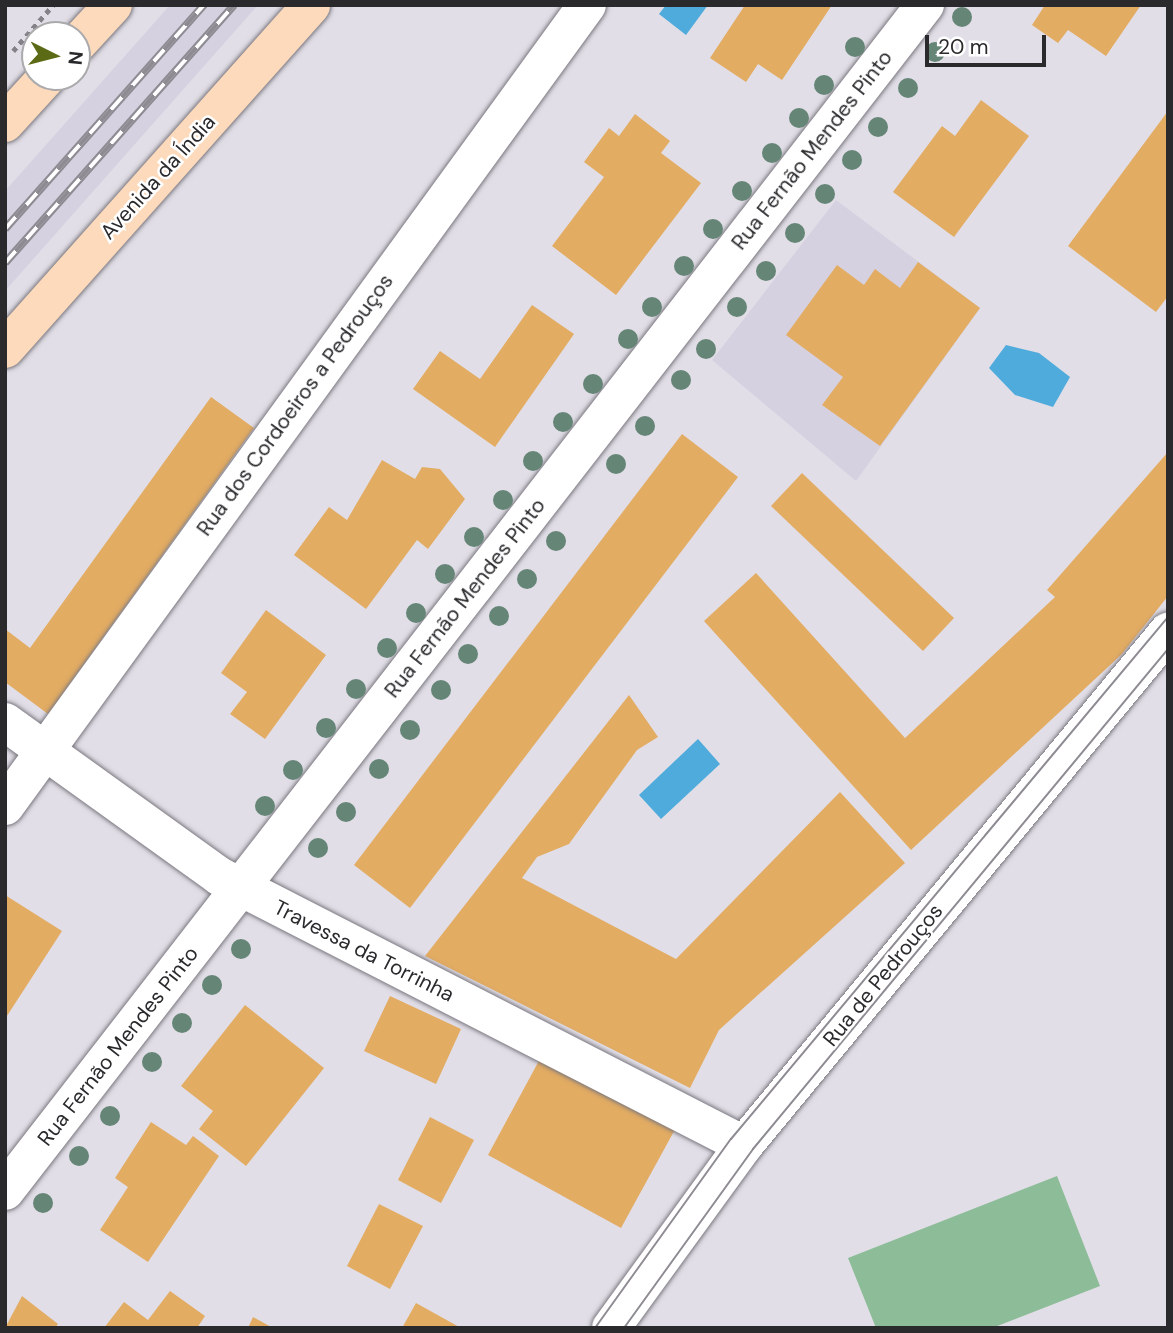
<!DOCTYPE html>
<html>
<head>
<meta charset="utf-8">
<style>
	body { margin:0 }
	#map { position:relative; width:1173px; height:1333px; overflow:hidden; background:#e1dee7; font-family:"DM Sans",sans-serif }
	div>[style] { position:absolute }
	.built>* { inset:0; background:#d6d1e0 }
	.green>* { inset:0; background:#8dbd98 }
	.water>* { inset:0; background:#4fabdb }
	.building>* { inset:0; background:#e3ac63 }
	.path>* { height:4.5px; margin-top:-2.25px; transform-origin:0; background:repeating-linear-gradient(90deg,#848288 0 5px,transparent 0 10px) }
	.roads { filter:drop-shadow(0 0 2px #7a777f) drop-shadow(0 0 2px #7a777f) }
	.minor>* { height:38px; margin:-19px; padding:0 19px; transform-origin:19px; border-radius:19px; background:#fff }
	.major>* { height:38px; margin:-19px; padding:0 19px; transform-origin:19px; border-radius:19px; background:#fcdabb }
	.tram>* { height:2px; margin:-1px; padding:0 1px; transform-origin:1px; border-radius:1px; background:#8e8b92 }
	.rail>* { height:8px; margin-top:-4px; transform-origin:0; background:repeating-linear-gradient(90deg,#fff 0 16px,#8e8b92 0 32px); box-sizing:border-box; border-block:2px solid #8e8b92 }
	.trees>* { width:20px; height:20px; margin:-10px; border-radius:50%; background:#658576 }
	span { translate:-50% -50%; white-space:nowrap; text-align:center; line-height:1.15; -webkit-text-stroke:5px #fff; paint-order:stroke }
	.street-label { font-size:21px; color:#2a292c }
	.frame { position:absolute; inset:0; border:7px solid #2a292c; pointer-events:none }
	.north { position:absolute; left:21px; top:21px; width:70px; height:70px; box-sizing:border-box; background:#fff; border:2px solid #aaa9ab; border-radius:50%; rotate:96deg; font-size:19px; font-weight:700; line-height:28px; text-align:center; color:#2a292c }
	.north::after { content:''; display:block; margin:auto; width:24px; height:32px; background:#5b6b15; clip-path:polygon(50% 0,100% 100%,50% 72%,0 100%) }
	.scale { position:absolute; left:925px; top:35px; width:121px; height:32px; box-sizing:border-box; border:4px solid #2a292c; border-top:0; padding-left:9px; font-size:21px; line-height:24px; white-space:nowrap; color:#2a292c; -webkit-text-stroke:5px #fff; paint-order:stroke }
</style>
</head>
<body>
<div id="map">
	<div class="built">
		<i style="clip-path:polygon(170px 5px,258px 5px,5px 291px,5px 191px)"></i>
		<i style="clip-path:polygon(836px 200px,980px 308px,856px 481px,712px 360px)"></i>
	</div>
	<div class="green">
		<i style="clip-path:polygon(1057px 1176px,1100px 1286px,992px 1328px,876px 1328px,848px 1258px)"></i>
	</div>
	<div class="water">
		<i style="clip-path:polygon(666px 5px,708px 5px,686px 35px,659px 14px)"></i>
		<i style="clip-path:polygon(1006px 345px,1039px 353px,1070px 377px,1053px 407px,1015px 395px,989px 368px)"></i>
		<i style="clip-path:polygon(698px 739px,720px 764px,661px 819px,639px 795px)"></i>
	</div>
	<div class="building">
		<i style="clip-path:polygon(745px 5px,832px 5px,782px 80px,758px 64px,746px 82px,710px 58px)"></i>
		<i style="clip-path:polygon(1045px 5px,1141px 5px,1106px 56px,1068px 30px,1058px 43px,1032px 25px)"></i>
		<i style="clip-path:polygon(981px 100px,1029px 136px,954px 237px,893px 192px,942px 126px,955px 136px)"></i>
		<i style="clip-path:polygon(1168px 111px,1168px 296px,1156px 312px,1068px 246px)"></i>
		<i style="clip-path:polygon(635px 114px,670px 141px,661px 153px,701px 183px,616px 295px,552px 246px,604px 177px,584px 162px,609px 128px,619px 136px)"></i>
		<i style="clip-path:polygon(918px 262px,980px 308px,880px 446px,822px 405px,843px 377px,786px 335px,837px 265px,864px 285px,875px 269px,900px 288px)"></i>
		<i style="clip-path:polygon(532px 305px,574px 334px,495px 447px,413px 389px,440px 351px,480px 379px)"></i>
		<i style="clip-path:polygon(211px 397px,254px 428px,48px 714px,5px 682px,5px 629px,30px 648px)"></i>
		<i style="clip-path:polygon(682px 434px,738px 477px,410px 908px,354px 865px)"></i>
		<i style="clip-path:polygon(1168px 452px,1168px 596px,1122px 654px,911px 850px,704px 621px,756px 573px,905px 738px,1055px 597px,1047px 590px)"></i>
		<i style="clip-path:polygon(382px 460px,415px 479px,422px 467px,440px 469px,465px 499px,428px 549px,417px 540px,366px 609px,294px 555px,329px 507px,347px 520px)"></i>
		<i style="clip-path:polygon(802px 473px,954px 618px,923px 651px,771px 506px)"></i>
		<i style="clip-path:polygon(266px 610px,326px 655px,265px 739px,230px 714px,247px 692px,221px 673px)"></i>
		<i style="clip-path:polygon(629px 695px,658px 737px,637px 750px,569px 844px,537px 857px,522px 878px,676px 959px,840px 792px,905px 863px,719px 1030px,690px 1088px,425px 956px)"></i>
		<i style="clip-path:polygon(5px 895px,62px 931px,5px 1019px)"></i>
		<i style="clip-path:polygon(390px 996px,461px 1029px,436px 1084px,364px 1051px)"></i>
		<i style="clip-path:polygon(245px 1005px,324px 1068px,246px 1166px,199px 1129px,213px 1111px,181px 1086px)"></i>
		<i style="clip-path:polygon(541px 1057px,678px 1124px,621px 1228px,488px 1155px)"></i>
		<i style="clip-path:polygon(430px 1117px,474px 1140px,441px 1203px,398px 1180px)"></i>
		<i style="clip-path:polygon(151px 1122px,186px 1145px,193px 1136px,219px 1156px,148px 1262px,100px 1230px,128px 1187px,115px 1178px)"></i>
		<i style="clip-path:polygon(379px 1204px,423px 1226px,390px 1289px,347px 1266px)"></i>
		<i style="clip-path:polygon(170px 1291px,205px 1316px,197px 1328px,104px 1328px,124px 1302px,148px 1320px)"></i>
		<i style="clip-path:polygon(22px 1296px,58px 1324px,55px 1328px,5px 1328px)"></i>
		<i style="clip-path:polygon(416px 1303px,461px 1328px,402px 1328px)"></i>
		<i style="clip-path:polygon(253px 1317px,273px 1328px,248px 1328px)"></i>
	</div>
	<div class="path">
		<i style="left:13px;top:51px;width:61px;rotate:-49deg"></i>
	</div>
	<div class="roads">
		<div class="minor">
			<i style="left:5px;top:722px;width:264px;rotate:35.7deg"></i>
			<i style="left:219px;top:876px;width:590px;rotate:27.13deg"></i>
			<i style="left:5px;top:806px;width:990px;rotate:-54deg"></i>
			<i style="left:5px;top:1191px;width:1501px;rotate:-52.2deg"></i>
			<i style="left:611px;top:1328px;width:226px;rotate:-54deg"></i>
			<i style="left:744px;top:1145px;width:666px;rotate:-50.43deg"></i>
		</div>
		<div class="major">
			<i style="left:77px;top:44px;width:53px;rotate:-47.3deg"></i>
			<i style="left:5px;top:123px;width:62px;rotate:-47.6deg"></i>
			<i style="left:5px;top:349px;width:460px;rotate:-48.3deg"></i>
		</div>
	</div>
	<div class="tram">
		<i style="left:595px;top:1328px;width:233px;rotate:-54.3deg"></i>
		<i style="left:731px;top:1139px;width:681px;rotate:-50.07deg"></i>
		<i style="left:624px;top:1328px;width:221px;rotate:-54.2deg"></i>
		<i style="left:753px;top:1149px;width:650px;rotate:-50.31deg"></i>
	</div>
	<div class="rail">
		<i style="left:5px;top:229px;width:300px;rotate:-48.4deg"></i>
		<i style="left:5px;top:263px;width:345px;rotate:-48.4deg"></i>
	</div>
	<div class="trees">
		<i style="left:962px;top:17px"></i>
		<i style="left:855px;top:47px"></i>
		<i style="left:935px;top:52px"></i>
		<i style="left:824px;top:85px"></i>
		<i style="left:908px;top:88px"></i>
		<i style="left:799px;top:118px"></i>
		<i style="left:878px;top:127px"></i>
		<i style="left:772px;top:153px"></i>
		<i style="left:852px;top:160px"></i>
		<i style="left:742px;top:191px"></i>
		<i style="left:825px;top:194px"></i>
		<i style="left:713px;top:229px"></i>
		<i style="left:795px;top:233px"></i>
		<i style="left:684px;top:266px"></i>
		<i style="left:766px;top:271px"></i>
		<i style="left:652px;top:307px"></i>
		<i style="left:737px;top:307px"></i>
		<i style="left:628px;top:339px"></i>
		<i style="left:706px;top:349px"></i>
		<i style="left:681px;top:380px"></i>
		<i style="left:593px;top:384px"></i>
		<i style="left:563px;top:422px"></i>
		<i style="left:645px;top:426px"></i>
		<i style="left:533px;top:461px"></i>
		<i style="left:616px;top:464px"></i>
		<i style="left:503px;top:500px"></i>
		<i style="left:474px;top:537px"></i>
		<i style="left:556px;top:541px"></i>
		<i style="left:445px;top:574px"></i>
		<i style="left:527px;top:579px"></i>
		<i style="left:416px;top:613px"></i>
		<i style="left:499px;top:616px"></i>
		<i style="left:387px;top:648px"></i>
		<i style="left:468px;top:654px"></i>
		<i style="left:356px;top:689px"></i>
		<i style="left:441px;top:690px"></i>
		<i style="left:326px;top:728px"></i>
		<i style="left:410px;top:730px"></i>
		<i style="left:379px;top:769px"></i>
		<i style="left:293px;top:770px"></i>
		<i style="left:265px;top:806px"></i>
		<i style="left:346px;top:812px"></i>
		<i style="left:318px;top:848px"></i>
		<i style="left:241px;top:949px"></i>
		<i style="left:212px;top:985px"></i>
		<i style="left:182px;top:1023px"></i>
		<i style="left:152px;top:1062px"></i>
		<i style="left:110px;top:1116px"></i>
		<i style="left:79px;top:1156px"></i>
		<i style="left:43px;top:1203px"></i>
	</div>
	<div class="street-label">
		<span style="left:812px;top:150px;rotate:-52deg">Rua Fernão Mendes Pinto</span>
		<span style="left:158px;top:177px;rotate:-48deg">Avenida da Índia</span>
		<span style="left:295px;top:405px;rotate:-54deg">Rua dos Cordoeiros a Pedrouços</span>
		<span style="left:465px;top:598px;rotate:-52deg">Rua Fernão Mendes Pinto</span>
		<span style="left:364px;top:951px;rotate:27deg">Travessa da Torrinha</span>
		<span style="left:883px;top:975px;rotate:-51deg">Rua de Pedrouços</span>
		<span style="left:118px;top:1046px;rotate:-52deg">Rua Fernão Mendes Pinto</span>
	</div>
	<div class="frame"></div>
	<div class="north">N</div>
	<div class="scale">20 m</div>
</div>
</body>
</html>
